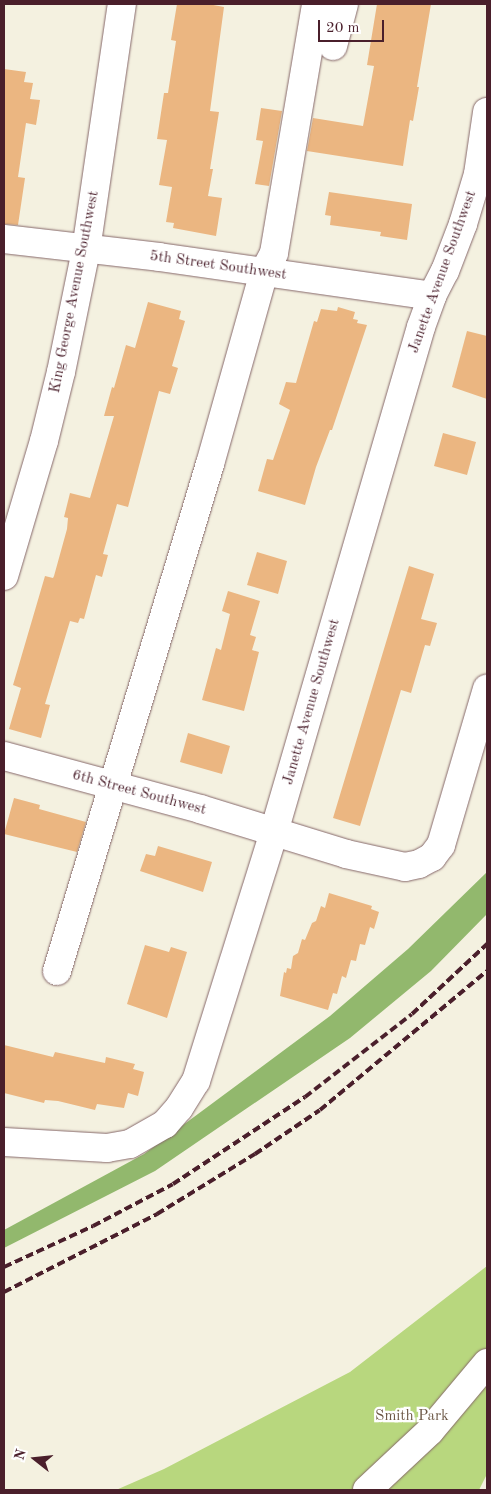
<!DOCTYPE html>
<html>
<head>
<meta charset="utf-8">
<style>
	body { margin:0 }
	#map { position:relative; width:491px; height:1494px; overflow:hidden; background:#f4f1e0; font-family:"Old Standard TT",serif }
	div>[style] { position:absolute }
	.green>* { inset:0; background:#b8d77e }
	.forest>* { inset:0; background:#92b86d }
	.building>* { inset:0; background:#ebb681 }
	.roads { filter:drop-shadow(0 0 1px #86686a) drop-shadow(0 0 1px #86686a) }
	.minor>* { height:28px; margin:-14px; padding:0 14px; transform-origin:14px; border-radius:14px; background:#fff }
	.rail>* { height:4px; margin-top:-2px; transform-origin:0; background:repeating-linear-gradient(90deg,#4a1f2b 0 8px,transparent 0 12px) }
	span { translate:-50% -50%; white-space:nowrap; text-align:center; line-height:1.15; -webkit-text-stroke:4.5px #fff; paint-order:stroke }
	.street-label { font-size:15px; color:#4a1f2b }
	.park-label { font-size:15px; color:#6b5644 }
	.frame { position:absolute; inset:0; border:5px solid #4a1f2b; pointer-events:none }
	.north { position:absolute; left:10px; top:1434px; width:50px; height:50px; -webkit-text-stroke:4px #fff; paint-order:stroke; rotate:286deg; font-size:14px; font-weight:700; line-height:20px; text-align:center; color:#4a1f2b }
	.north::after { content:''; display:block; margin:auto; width:18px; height:22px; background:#4a1f2b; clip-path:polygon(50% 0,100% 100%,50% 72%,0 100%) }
	.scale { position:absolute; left:318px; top:20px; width:66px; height:22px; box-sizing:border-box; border:2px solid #4a1f2b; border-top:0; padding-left:6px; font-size:15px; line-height:18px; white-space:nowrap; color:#4a1f2b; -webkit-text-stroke:4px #fff; paint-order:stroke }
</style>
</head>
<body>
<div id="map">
	<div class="green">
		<i style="clip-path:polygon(487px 1266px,487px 1474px,479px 1490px,116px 1490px,164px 1469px,350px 1372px)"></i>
	</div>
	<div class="forest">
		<i style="clip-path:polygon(487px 872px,487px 914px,431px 971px,350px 1038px,155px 1171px,4px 1248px,4px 1230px,144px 1154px,330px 1016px,408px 949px)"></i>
	</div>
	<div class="building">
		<i style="clip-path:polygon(177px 4px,208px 4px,224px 7px,210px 111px,219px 112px,210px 169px,213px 169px,208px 196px,222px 198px,216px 236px,173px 228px,174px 223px,166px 222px,172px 187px,159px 185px,167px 140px,157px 139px,164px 93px,168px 93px,176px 41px,171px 40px)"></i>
		<i style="clip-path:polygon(377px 4px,431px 4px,417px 87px,419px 87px,413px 121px,410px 120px,403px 166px,307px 151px,313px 118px,363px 126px,374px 66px,367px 65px)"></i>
		<i style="clip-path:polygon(4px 69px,26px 72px,24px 82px,33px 83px,30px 99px,40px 100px,36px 125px,26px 123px,18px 177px,25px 178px,18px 225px,4px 224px)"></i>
		<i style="clip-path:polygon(261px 108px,282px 111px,269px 186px,255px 184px,263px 141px,256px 140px)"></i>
		<i style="clip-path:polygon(329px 192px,412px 204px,407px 240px,380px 236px,381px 232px,330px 225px,331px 216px,325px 215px)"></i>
		<i style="clip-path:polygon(148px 302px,181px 311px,179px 319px,185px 321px,172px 366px,178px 368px,170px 394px,159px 391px,128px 507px,117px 504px,103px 554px,108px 555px,102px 577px,96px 575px,84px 619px,80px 618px,78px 623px,70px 621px,45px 704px,50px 705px,41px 738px,9px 729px,21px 688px,13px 685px,45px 576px,53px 578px,54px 576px,67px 529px,68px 518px,64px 517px,70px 493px,90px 498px,114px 416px,104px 416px,112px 387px,114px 388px,126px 345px,135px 348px)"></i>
		<i style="clip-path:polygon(338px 307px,355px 312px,353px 319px,358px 320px,357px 323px,367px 325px,332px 430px,330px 430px,316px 467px,305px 505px,258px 491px,267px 459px,273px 460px,290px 410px,279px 404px,286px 382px,296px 383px,314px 321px,317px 322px,321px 309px,337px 311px)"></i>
		<i style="clip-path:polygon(467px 331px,487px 336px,487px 399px,452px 387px)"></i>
		<i style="clip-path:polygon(443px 433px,476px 442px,467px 475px,434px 466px)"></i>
		<i style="clip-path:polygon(257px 552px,287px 561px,278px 594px,247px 585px)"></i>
		<i style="clip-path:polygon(409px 566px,434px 574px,421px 619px,437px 623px,430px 646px,425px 645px,411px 693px,401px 690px,360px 826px,333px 818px)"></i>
		<i style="clip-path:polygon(228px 591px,260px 601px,250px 635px,256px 637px,252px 650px,259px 652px,244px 711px,202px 700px,216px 648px,221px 650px,230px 614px,222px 611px)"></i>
		<i style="clip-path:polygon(188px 733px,230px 746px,222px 774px,180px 762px)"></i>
		<i style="clip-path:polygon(14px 798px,40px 805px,39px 809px,86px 822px,77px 852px,4px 834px)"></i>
		<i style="clip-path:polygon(158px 846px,212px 862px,203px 892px,140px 871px,146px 854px,155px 856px)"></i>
		<i style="clip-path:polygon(329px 893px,372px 906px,371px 909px,379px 912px,374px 929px,370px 927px,365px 945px,360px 944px,356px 961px,351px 960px,346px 978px,342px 976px,337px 994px,333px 993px,328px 1010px,280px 996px,284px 972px,286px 973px,287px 968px,291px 969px,293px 956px,298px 953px,302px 939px,305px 940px,312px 923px,316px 921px,321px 906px,325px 908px)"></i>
		<i style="clip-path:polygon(145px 945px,169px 952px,171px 947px,187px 952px,167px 1018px,127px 1004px)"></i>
		<i style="clip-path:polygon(4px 1045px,53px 1057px,55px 1052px,105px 1063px,106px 1057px,135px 1064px,133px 1069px,144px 1072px,138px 1096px,128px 1093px,124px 1108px,97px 1104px,95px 1110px,58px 1101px,45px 1100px,44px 1103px,4px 1093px)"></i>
	</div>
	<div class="roads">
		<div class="minor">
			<i style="left:333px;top:46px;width:43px;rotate:-75.3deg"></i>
			<i style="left:4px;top:239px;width:156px;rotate:6.6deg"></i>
			<i style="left:159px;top:257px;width:276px;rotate:8.1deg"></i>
			<i style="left:4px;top:576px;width:141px;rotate:-73.5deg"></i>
			<i style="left:44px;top:441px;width:71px;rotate:-76.2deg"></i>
			<i style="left:61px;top:372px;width:125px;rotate:-78.4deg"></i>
			<i style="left:86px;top:250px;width:249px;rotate:-81.7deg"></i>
			<i style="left:4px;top:756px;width:203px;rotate:15.1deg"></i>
			<i style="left:200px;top:809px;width:153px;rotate:17.1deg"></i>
			<i style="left:346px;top:854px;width:60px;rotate:12.4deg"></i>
			<i style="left:405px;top:867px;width:14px;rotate:-12deg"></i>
			<i style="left:419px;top:864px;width:15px;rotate:-28deg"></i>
			<i style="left:432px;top:857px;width:15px;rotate:-53deg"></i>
			<i style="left:441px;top:845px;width:163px;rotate:-73.6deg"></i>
			<i style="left:57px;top:971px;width:530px;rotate:-73.21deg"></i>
			<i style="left:210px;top:464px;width:199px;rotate:-74.3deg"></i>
			<i style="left:264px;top:272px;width:21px;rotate:-62deg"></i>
			<i style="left:274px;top:253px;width:253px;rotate:-80.4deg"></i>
			<i style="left:4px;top:1142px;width:103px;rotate:3.3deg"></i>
			<i style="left:107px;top:1148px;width:23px;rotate:-10deg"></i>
			<i style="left:130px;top:1144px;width:40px;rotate:-29.7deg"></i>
			<i style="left:165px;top:1124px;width:21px;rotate:-49deg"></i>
			<i style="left:179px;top:1108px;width:32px;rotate:-58deg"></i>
			<i style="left:196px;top:1081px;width:261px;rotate:-72.6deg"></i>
			<i style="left:274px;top:832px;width:526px;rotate:-73.77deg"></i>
			<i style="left:421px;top:327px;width:33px;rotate:-70deg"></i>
			<i style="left:432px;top:296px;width:28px;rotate:-63deg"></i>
			<i style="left:445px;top:271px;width:50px;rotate:-69deg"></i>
			<i style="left:463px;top:224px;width:52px;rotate:-73.3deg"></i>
			<i style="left:478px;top:174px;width:63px;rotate:-81.7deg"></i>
			<i style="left:367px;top:1490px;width:86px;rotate:-43.1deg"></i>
			<i style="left:430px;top:1431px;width:89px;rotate:-50deg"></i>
		</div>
	</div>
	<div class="rail">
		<i style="left:4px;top:1267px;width:98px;rotate:-24.7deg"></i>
		<i style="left:93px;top:1226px;width:90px;rotate:-27.7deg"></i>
		<i style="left:173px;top:1184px;width:158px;rotate:-33.4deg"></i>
		<i style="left:305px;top:1097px;width:135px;rotate:-37.8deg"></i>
		<i style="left:412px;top:1014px;width:103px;rotate:-43deg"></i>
		<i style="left:4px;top:1292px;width:172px;rotate:-27deg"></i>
		<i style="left:157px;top:1214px;width:115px;rotate:-31.5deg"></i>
		<i style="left:255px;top:1154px;width:78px;rotate:-34.1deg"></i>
		<i style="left:320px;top:1110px;width:217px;rotate:-39.8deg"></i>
	</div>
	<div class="street-label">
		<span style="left:218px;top:266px;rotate:8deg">5th Street Southwest</span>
		<span style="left:443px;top:272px;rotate:-70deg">Janette Avenue Southwest</span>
		<span style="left:75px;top:292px;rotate:-79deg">King George Avenue Southwest</span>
		<span style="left:312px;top:702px;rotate:-74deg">Janette Avenue Southwest</span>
		<span style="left:139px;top:793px;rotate:15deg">6th Street Southwest</span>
	</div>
	<div class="park-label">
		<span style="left:412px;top:1417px">Smith Park</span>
	</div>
	<div class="frame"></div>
	<div class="north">N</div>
	<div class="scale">20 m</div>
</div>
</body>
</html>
